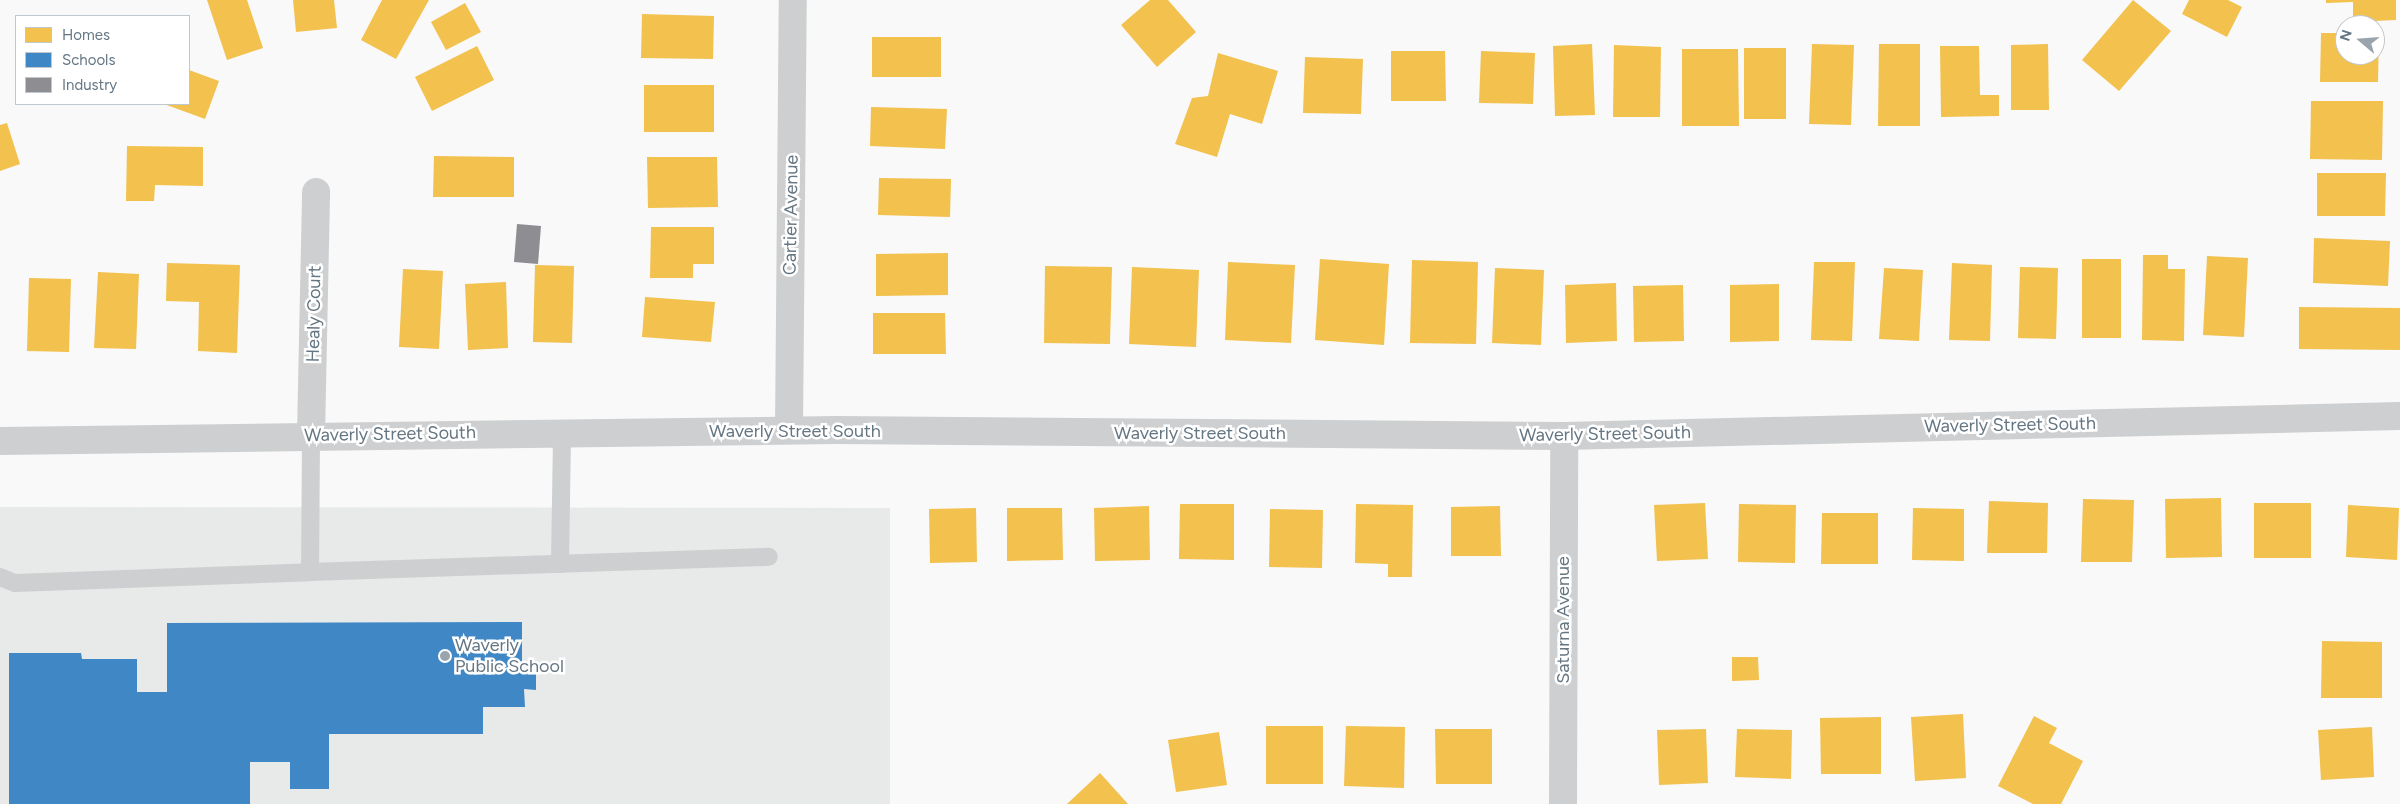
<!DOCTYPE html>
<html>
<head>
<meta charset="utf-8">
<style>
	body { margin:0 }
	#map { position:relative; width:2400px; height:804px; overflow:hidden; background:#f9f9f9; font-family:Figtree,sans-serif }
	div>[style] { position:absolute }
	.built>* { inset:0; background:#e8e9e9 }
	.homes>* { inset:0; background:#f2c14e }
	.schools>* { inset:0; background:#3f88c5 }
	.industry>* { inset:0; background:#8d8d92 }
	.service>* { height:18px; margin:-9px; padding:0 9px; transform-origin:9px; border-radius:9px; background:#cecfd0 }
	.minor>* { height:28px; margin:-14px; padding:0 14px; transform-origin:14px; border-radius:14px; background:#cecfd0 }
	.dots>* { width:14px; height:14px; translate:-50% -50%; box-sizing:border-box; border:2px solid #fff; border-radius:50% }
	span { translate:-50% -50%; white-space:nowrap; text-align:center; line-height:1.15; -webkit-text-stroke:5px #fff; paint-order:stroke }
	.street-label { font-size:18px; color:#657683 }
	.poi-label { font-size:18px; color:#657683 }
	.left { translate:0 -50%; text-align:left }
	.legend { position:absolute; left:15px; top:15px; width:175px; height:90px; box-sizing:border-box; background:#fff; border:1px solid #c1c8cd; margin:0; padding:6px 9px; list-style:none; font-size:15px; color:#657683 }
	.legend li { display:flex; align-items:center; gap:10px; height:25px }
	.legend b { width:25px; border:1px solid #c1c8cd }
	.north { position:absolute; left:2335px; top:15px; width:50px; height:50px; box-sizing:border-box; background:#fff; border:1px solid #c1c8cd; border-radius:50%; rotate:288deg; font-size:14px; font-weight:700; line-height:20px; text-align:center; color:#657683 }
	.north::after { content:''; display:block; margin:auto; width:18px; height:22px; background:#99a4ac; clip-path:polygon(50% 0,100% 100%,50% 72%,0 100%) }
</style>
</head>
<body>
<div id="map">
	<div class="built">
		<i style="clip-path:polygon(0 507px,890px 508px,890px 804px,0 804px)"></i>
	</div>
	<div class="homes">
		<i style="clip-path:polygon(207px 0,247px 0,263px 48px,227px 60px)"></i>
		<i style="clip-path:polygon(293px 0,334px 0,337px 28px,296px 32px)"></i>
		<i style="clip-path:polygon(382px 0,429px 0,396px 59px,361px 40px)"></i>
		<i style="clip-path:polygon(1150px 0,1168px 0,1196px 32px,1157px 67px,1121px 25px)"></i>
		<i style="clip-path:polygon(2133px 0,2171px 31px,2119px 91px,2082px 60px)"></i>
		<i style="clip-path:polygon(2189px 0,2228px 0,2242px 7px,2227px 37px,2182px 14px)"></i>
		<i style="clip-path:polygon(2326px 0,2396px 0,2396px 20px,2353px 22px,2353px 2px,2326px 3px)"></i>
		<i style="clip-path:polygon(465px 3px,481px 32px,446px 50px,431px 22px)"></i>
		<i style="clip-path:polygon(642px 14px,714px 16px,713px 59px,641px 58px)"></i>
		<i style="clip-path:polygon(2321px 33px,2345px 33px,2345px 55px,2375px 55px,2375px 34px,2379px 34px,2378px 82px,2320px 82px)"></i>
		<i style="clip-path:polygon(872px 37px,941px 37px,941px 77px,872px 77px)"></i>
		<i style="clip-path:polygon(1592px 44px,1595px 115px,1555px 116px,1553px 46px)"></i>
		<i style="clip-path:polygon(1812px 44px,1854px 45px,1851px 125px,1809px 124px)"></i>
		<i style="clip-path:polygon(1879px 44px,1920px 44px,1920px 126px,1878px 126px)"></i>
		<i style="clip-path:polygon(2048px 44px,2049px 110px,2011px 110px,2011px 45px)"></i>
		<i style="clip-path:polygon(1614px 45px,1661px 47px,1660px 117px,1613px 117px)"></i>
		<i style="clip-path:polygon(477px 46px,494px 80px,432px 111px,415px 77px)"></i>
		<i style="clip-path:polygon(1940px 46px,1979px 46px,1980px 95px,1999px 95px,1999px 116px,1941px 117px)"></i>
		<i style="clip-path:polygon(1744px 48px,1786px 48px,1786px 119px,1744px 119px)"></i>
		<i style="clip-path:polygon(1682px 49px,1738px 49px,1739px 126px,1682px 126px)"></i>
		<i style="clip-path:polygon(1391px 51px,1445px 51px,1446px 101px,1391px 101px)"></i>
		<i style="clip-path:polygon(1481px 51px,1535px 53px,1533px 104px,1479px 103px)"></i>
		<i style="clip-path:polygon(1218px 53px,1278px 71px,1262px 124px,1230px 114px,1217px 157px,1175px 144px,1192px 98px,1208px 96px)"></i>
		<i style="clip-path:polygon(1305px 57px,1363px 59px,1361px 114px,1303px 113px)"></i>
		<i style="clip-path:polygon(189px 70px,219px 81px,205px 119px,164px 104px,189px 104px)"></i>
		<i style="clip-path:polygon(644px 85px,714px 85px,714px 132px,644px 132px)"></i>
		<i style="clip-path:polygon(2311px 101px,2383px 101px,2382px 160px,2310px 159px)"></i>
		<i style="clip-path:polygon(871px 107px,947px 109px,945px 149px,870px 146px)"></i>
		<i style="clip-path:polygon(7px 123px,20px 164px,0 171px,0 125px)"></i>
		<i style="clip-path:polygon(127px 146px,203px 147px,203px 186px,155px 185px,154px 201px,126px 201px)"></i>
		<i style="clip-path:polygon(434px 156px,514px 157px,514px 197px,433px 197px)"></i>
		<i style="clip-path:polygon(647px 157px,717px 157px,718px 207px,648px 208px)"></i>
		<i style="clip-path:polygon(2317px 173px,2386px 173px,2385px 216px,2317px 216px)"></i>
		<i style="clip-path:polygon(879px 178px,951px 179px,950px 217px,878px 215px)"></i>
		<i style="clip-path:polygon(651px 227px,714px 227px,714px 264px,693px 264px,693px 278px,650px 278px)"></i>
		<i style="clip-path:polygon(2314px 238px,2390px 241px,2388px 286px,2313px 283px)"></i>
		<i style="clip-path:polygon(948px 253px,948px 295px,876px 296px,876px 254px)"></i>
		<i style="clip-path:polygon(2143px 255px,2168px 255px,2168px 269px,2185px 269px,2184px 341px,2142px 340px)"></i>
		<i style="clip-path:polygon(2207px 256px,2248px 258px,2244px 337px,2203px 335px)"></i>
		<i style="clip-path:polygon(1320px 259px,1389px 264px,1384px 345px,1315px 340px)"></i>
		<i style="clip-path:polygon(2082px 259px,2121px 259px,2121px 338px,2082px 338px)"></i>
		<i style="clip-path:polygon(1412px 260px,1478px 262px,1476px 344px,1410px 343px)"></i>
		<i style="clip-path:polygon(1228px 262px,1295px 265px,1291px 343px,1225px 340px)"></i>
		<i style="clip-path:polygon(1814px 262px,1855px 262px,1852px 341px,1811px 340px)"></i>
		<i style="clip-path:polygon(167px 263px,240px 265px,237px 353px,198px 351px,199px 302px,166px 301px)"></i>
		<i style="clip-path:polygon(1952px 263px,1992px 265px,1990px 341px,1949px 340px)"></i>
		<i style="clip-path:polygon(535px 265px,574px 266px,572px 343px,533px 342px)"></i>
		<i style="clip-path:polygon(1045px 266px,1112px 267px,1110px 344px,1044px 343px)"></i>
		<i style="clip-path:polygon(1132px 267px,1199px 270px,1196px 347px,1129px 344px)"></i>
		<i style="clip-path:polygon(2020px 267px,2058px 268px,2056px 339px,2018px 338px)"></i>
		<i style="clip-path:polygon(1495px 268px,1544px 270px,1541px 345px,1492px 343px)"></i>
		<i style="clip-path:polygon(1884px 268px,1923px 270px,1919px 341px,1879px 339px)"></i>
		<i style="clip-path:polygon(403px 269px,443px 271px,439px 349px,399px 347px)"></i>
		<i style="clip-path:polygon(98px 272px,139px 274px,136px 349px,94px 348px)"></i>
		<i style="clip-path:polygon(29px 278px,71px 279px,69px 352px,27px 351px)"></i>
		<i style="clip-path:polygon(506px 282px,508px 348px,468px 350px,465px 284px)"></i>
		<i style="clip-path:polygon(1616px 283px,1617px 341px,1566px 343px,1565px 285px)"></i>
		<i style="clip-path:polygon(1779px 284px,1779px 341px,1730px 342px,1730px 285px)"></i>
		<i style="clip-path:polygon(1683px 285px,1684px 341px,1634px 342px,1633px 286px)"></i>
		<i style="clip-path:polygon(645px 297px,715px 302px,711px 342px,642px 337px)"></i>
		<i style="clip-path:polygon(2299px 307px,2400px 308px,2400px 350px,2299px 349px)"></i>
		<i style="clip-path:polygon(873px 313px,945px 313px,946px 354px,873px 354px)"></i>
		<i style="clip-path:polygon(2221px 498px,2222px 557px,2166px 558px,2165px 499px)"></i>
		<i style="clip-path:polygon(2083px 499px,2134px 500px,2132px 562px,2081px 562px)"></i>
		<i style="clip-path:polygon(1989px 501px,2048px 503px,2047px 553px,1987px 553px)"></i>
		<i style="clip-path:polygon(1705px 503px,1708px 559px,1657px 561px,1654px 505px)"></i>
		<i style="clip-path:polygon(2254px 503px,2311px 503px,2311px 558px,2254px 558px)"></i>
		<i style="clip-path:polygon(1180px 504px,1234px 504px,1234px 560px,1179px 559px)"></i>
		<i style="clip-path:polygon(1356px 504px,1413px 505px,1412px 577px,1388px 577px,1388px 564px,1355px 563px)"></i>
		<i style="clip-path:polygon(1739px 504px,1796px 505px,1795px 563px,1738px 562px)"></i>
		<i style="clip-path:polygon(2348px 505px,2399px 508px,2397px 560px,2346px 557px)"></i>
		<i style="clip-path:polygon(1149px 506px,1150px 560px,1095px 561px,1094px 508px)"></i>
		<i style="clip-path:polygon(1500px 506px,1501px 556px,1451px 556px,1451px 507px)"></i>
		<i style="clip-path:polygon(976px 508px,977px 562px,930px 563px,929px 509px)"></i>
		<i style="clip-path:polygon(1007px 508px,1062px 508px,1063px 560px,1007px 561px)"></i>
		<i style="clip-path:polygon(1913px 508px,1964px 509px,1964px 561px,1912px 560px)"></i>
		<i style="clip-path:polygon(1270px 509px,1323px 510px,1322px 568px,1269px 567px)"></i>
		<i style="clip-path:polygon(1822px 513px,1878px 513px,1878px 564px,1821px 564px)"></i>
		<i style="clip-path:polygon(2322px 641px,2382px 642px,2382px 698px,2321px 698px)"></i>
		<i style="clip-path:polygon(1732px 657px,1758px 657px,1759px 680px,1732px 681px)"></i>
		<i style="clip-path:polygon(1963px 714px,1966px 778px,1915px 781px,1911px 717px)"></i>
		<i style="clip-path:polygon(2034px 716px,2057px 728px,2049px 743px,2083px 761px,2061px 804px,2033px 804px,1998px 786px)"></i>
		<i style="clip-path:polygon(1881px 717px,1881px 774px,1821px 774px,1820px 718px)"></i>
		<i style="clip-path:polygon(1266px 726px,1323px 726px,1323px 784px,1266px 784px)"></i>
		<i style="clip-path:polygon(1346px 726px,1405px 727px,1404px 788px,1344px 786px)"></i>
		<i style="clip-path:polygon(2372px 727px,2374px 777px,2321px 780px,2318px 730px)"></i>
		<i style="clip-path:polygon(1435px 729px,1492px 729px,1492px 784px,1436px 784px)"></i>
		<i style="clip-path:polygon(1706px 729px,1708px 783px,1659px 785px,1657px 730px)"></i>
		<i style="clip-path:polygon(1737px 729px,1792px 730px,1791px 779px,1735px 777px)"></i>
		<i style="clip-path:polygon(1219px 732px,1227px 785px,1176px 792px,1168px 740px)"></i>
		<i style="clip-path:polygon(1100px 773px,1128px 804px,1067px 804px)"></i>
	</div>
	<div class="schools">
		<i style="clip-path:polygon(522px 622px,522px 668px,536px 668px,536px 690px,524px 689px,525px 707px,483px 707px,483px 734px,329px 734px,329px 789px,290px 789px,290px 762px,250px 762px,250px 804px,9px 804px,9px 653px,81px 653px,82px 659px,137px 659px,137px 692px,167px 692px,167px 623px)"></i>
	</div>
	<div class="industry">
		<i style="clip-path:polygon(517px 224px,541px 226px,538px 264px,514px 262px)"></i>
	</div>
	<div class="service">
		<i style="left:311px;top:435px;width:137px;rotate:90.4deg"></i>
		<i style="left:310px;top:572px;width:459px;rotate:-1.9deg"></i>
		<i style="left:560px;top:564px;width:132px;rotate:-89.1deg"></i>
		<i style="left:0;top:577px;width:16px;rotate:22deg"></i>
		<i style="left:15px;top:583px;width:295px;rotate:-2.1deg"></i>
	</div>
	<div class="minor">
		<i style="left:789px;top:430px;width:430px;rotate:-89.5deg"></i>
		<i style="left:311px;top:435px;width:243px;rotate:-88.8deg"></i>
		<i style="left:0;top:441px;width:837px;rotate:-0.75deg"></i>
		<i style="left:837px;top:430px;width:727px;rotate:0.47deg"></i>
		<i style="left:1564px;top:436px;width:836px;rotate:-1.37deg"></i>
		<i style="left:1563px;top:804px;width:368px;rotate:-89.8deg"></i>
	</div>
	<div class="dots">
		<i style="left:445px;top:656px;background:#99a4ac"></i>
	</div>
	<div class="street-label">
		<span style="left:791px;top:215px;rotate:-89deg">Cartier Avenue</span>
		<span style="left:314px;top:314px;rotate:-89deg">Healy Court</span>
		<span style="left:2010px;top:425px;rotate:-1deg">Waverly Street South</span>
		<span style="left:795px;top:431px">Waverly Street South</span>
		<span style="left:1200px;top:433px">Waverly Street South</span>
		<span style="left:390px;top:434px;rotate:-1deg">Waverly Street South</span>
		<span style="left:1605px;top:434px;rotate:-1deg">Waverly Street South</span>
		<span style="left:1563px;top:620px;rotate:-90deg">Saturna Avenue</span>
	</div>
	<div class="poi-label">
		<span class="left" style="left:455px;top:656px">Waverly<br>Public School</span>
	</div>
	<ul class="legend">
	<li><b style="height:14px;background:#f2c14e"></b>Homes</li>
	<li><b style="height:14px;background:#3f88c5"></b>Schools</li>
	<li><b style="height:14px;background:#8d8d92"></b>Industry</li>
	</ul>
	<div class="north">N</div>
</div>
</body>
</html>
